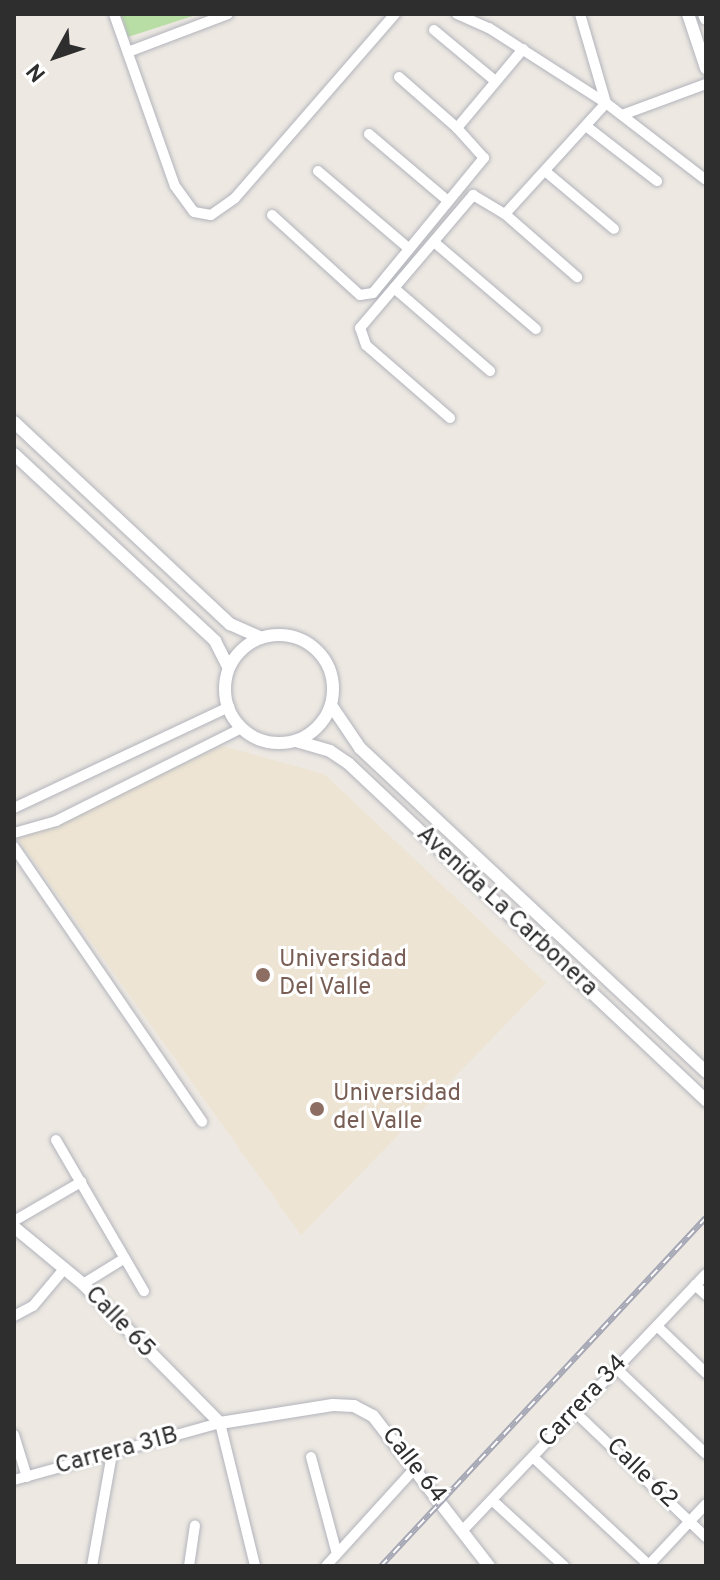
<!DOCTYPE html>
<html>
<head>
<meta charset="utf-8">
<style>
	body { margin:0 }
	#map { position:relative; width:720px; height:1580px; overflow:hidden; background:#ede8e2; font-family:Overpass,sans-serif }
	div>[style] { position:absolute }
	.education>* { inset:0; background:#ede4d3 }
	.green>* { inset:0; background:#b9dea5 }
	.roads { filter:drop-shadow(0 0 2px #b2b4bc) drop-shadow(0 0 2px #b2b4bc) }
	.minor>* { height:10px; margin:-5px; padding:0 5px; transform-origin:5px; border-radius:5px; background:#fff }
	.tertiary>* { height:12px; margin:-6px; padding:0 6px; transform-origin:6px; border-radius:6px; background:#fff }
	.tertiary>.ring { margin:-6px; padding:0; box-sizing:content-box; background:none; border:12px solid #fff; border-radius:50% }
	.rail>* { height:6px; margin-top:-3px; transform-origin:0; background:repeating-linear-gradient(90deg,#fff 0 9px,#a5a7b5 0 18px); box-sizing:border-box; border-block:2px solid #a5a7b5 }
	.dots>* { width:22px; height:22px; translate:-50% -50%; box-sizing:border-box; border:4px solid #fff; border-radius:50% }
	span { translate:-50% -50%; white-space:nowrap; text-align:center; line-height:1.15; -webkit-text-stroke:6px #fff; paint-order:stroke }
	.street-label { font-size:24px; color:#2e2e2e }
	.education-label { font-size:24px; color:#785e54 }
	.left { translate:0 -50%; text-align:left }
	.frame { position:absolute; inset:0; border:16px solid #2e2e2e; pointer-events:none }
	.north { position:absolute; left:16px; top:16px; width:80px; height:80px; -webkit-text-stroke:6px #fff; paint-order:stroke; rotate:230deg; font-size:22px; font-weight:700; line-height:32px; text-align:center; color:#2e2e2e }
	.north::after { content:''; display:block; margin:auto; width:28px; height:36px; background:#2e2e2e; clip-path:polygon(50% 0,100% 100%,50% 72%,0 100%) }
</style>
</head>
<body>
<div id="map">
	<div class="education">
		<i style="clip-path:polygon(222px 746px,324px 774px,546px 983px,301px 1235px,18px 839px)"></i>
	</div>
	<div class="green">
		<i style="clip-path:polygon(121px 14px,199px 14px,128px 37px)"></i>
	</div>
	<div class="roads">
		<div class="minor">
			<i style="left:114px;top:14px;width:182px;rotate:70.5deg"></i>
			<i style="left:175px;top:186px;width:32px;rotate:54deg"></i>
			<i style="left:194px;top:212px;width:17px;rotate:10deg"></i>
			<i style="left:211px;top:215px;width:29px;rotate:-35deg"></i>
			<i style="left:235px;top:198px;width:244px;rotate:-49deg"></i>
			<i style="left:457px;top:14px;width:35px;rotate:24deg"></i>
			<i style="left:489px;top:28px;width:139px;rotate:32.7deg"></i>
			<i style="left:606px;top:103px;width:126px;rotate:37.6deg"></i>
			<i style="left:434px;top:30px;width:78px;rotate:39.8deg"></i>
			<i style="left:128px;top:52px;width:107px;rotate:-20.8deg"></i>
			<i style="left:399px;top:77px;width:77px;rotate:41.3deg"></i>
			<i style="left:622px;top:115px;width:90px;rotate:-20.3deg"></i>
			<i style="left:586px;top:126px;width:90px;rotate:37.8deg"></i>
			<i style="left:369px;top:134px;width:104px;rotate:40.3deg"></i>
			<i style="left:318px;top:171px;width:118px;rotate:40.5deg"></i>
			<i style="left:545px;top:171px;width:90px;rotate:40deg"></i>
			<i style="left:505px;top:214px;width:96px;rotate:41.2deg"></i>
			<i style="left:272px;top:215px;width:119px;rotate:42.3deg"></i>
			<i style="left:360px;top:295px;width:13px;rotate:-9deg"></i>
			<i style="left:373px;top:293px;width:175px;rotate:-50.6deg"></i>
			<i style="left:484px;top:158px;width:40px;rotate:-132deg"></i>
			<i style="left:457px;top:128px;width:103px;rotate:-50.1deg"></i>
			<i style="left:434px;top:242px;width:134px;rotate:40.5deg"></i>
			<i style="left:394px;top:288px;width:127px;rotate:40.8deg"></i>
			<i style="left:450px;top:418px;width:111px;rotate:-139deg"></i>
			<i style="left:366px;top:345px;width:18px;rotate:-109deg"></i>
			<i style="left:360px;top:328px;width:175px;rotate:-49.6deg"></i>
			<i style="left:473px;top:195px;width:37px;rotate:31deg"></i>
			<i style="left:505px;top:214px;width:150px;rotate:-47.7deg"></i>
			<i style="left:606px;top:103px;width:93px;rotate:-106.3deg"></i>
			<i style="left:14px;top:808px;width:238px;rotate:-25.2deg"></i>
			<i style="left:14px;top:833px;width:44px;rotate:-15.9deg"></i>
			<i style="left:56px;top:821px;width:208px;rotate:-26.6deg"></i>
			<i style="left:14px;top:847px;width:333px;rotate:55.6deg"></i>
			<i style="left:56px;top:1140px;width:175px;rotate:59.8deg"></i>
			<i style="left:14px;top:1221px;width:78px;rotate:-30.2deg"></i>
			<i style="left:83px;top:1284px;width:49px;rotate:-31.8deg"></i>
			<i style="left:695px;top:1285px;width:15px;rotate:42deg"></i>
			<i style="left:14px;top:1316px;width:21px;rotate:-28deg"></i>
			<i style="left:33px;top:1306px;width:48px;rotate:-50deg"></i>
			<i style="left:657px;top:1326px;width:68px;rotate:43.8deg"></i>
			<i style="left:616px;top:1368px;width:124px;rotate:43.7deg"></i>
			<i style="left:575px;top:1412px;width:181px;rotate:43.7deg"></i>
			<i style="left:14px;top:1435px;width:44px;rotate:72.8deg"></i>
			<i style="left:311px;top:1457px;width:100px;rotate:75deg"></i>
			<i style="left:533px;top:1457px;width:160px;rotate:43deg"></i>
			<i style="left:14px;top:1480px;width:214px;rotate:-15.5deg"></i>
			<i style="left:220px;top:1423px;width:147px;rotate:76.2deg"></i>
			<i style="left:492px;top:1500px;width:98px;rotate:42.5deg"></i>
			<i style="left:463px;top:1530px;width:353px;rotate:-46.5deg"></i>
			<i style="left:92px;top:1566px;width:114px;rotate:-79.9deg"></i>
			<i style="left:189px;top:1566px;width:41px;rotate:-81.7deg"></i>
			<i style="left:326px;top:1566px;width:134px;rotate:-47.7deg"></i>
			<i style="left:648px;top:1566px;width:85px;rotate:-46.9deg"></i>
		</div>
		<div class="tertiary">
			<i style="left:688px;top:14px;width:57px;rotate:71.6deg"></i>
			<i style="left:704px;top:14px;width:5px;rotate:68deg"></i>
			<i style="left:14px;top:422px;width:296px;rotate:43.1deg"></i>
			<i style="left:230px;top:624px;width:34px;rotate:24deg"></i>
			<i style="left:14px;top:454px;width:275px;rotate:42.9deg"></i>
			<i style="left:215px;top:641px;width:30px;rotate:63deg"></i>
			<i class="ring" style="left:225px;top:635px;width:96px;height:96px"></i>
			<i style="left:331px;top:705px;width:52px;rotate:56deg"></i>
			<i style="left:360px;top:748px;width:474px;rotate:43.1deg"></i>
			<i style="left:296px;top:741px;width:35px;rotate:16deg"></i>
			<i style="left:330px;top:751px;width:23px;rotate:34deg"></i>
			<i style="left:349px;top:764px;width:491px;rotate:43.3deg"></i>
			<i style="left:14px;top:1227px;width:89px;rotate:39.6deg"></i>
			<i style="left:83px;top:1284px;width:195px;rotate:45.4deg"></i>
			<i style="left:220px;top:1423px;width:114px;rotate:-9.1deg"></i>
			<i style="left:333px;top:1405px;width:21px;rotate:3deg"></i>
			<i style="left:354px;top:1406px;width:21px;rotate:28deg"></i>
			<i style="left:373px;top:1416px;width:190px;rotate:52.3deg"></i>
		</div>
	</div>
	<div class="rail">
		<i style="left:381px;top:1566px;width:476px;rotate:-47deg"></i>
	</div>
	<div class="dots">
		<i style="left:263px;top:975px;background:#8d6e63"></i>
		<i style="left:317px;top:1109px;background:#8d6e63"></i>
	</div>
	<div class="street-label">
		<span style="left:506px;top:912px;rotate:43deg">Avenida La Carbonera</span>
		<span style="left:119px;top:1323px;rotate:46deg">Calle 65</span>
		<span style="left:584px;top:1402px;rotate:-47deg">Carrera 34</span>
		<span style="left:117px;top:1452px;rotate:-15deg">Carrera 31B</span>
		<span style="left:413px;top:1466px;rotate:52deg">Calle 64</span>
		<span style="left:641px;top:1474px;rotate:44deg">Calle 62</span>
	</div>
	<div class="education-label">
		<span class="left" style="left:279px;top:975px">Universidad<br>Del Valle</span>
		<span class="left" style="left:333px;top:1109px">Universidad<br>del Valle</span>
	</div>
	<div class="frame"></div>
	<div class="north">N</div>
</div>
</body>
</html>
